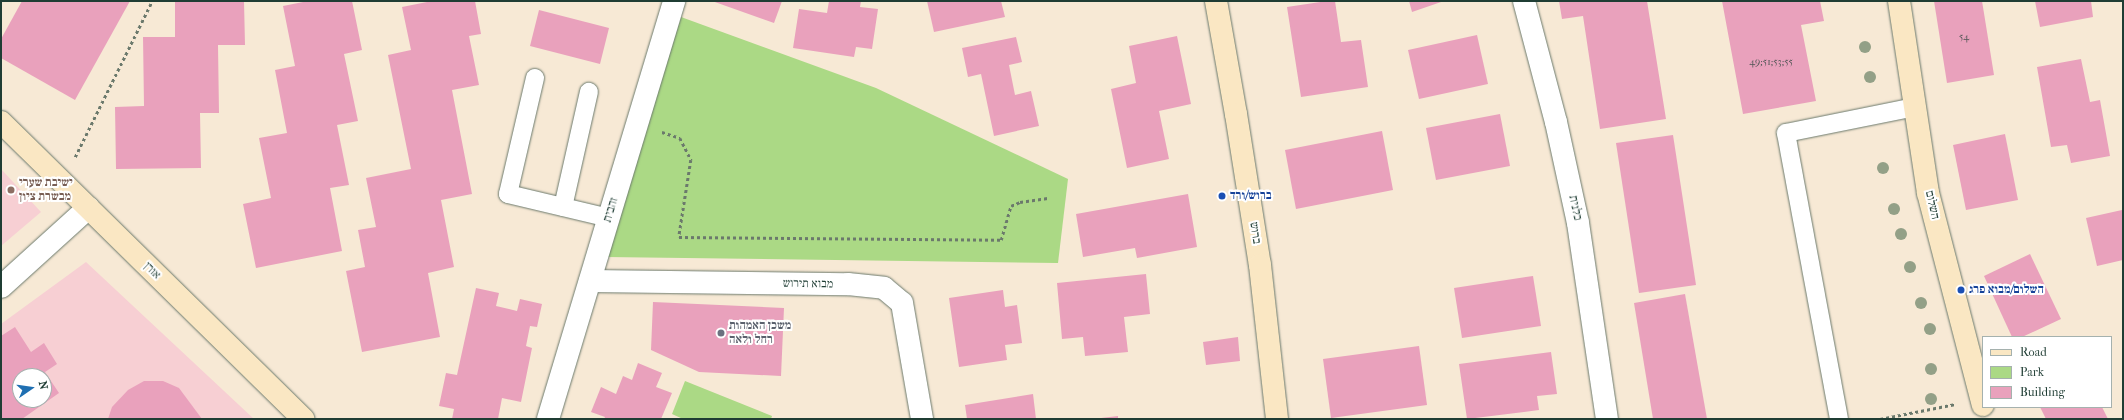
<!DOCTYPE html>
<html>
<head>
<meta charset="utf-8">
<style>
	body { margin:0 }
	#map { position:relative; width:2124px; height:420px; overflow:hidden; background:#f7e9d5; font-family:"IM FELL French Canon","Frank Ruhl Libre",serif }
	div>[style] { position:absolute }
	.built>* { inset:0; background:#f7cfd3 }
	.green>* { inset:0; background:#abd985 }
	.building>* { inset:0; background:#e9a1bc }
	.path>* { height:2.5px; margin-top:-1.25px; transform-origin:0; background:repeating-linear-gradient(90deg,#6b796c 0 3px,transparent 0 6px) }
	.roads { filter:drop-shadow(0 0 1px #6b796c) drop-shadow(0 0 1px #6b796c) }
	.lane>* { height:18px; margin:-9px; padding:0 9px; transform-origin:9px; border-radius:9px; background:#fff }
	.street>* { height:22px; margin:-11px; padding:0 11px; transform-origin:11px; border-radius:11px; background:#fff }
	.secondary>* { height:22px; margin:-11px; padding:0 11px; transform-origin:11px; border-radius:11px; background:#fae7c3 }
	.trees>* { width:12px; height:12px; margin:-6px; border-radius:50%; background:#93a087 }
	.dots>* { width:11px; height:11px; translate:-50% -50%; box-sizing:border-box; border:2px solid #fff; border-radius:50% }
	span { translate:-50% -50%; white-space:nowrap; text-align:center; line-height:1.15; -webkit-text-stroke:4px #fff; paint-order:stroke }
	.number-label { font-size:10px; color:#525656 }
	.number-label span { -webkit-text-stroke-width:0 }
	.education-label { font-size:12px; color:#785e54; font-weight:700 }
	.left { translate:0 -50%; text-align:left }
	.transit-label { font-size:12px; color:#164399; font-weight:700 }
	.street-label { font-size:12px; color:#1f3d34 }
	.worship-label { font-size:12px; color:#5b616d; font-weight:700 }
	.frame { position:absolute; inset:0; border:2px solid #1f3d34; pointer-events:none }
	.legend { position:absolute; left:1982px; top:336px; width:130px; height:72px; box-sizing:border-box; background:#fff; border:1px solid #a5b1ae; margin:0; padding:5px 7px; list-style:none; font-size:12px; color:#1f3d34 }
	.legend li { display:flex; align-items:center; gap:8px; height:20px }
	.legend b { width:20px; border:1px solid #a5b1ae }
	.north { position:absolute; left:12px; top:368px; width:40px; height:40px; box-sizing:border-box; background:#fff; border:1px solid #a5b1ae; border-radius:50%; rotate:77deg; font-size:11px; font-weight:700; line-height:16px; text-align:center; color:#1f3d34 }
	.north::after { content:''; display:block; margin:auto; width:14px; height:18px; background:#1f6fb2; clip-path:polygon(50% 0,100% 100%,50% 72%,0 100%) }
</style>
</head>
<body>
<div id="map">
	<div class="built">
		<i style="clip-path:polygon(1px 169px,41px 212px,1px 246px)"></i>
		<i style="clip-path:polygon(evenodd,86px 262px,254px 419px,1px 419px,1px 324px,86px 262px,20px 376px,44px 376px,44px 400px,20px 400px,20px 376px)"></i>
	</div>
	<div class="green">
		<i style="clip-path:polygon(681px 17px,876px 88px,1068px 179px,1058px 263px,606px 257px)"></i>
		<i style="clip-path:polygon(685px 381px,772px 416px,771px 419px,683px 419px,672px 414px)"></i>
	</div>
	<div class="building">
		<i style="clip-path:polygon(22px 1px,130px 1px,75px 100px,1px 58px,1px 39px)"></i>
		<i style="clip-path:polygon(175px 1px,244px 1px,245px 45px,218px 45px,219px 113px,200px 113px,201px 168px,116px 169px,115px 107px,144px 106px,143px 37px,175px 37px)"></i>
		<i style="clip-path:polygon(308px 1px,352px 1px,362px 50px,344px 54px,358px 121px,337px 125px,349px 185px,330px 188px,342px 251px,256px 268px,243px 204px,271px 198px,259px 138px,287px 133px,275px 70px,295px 66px,283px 6px)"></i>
		<i style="clip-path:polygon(432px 1px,475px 1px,481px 34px,469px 36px,479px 85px,452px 90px,472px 194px,441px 200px,454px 267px,428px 273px,440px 337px,362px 352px,346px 271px,365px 267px,358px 230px,376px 227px,366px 178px,411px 169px,388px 55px,411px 50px,402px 7px)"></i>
		<i style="clip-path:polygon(712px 1px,782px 1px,774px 23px)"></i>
		<i style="clip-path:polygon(829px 1px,861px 1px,860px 7px,878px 9px,872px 49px,856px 47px,854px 57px,793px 48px,799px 9px,827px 13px)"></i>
		<i style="clip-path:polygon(927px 1px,1001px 1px,1005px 17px,934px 32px)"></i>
		<i style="clip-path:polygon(1327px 1px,1335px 1px,1341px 42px,1361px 40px,1368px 87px,1301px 97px,1287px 7px)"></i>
		<i style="clip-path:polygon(1409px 1px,1444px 1px,1412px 12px)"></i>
		<i style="clip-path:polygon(1559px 1px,1647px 1px,1666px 119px,1600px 129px,1583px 16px,1562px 19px)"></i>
		<i style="clip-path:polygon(1722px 1px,1820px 1px,1824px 21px,1801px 25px,1816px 101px,1743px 114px)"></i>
		<i style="clip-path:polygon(1934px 1px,1982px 1px,1994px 75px,1947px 83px)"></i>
		<i style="clip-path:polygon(2035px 1px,2091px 1px,2093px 17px,2040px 27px)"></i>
		<i style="clip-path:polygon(539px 10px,609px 28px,600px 64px,530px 46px)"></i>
		<i style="clip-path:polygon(1477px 35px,1488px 84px,1419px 99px,1408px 50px)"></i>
		<i style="clip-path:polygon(1177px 36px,1191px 104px,1159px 111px,1169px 159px,1127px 168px,1111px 89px,1136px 83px,1129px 46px)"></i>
		<i style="clip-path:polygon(1016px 37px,1022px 62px,1009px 65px,1015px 95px,1031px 91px,1039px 126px,994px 136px,981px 74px,968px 77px,962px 48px)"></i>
		<i style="clip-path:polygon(2081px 59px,2090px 102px,2100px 100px,2110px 156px,2071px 163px,2067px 145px,2051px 147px,2037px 67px)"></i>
		<i style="clip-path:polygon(1500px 114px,1510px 166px,1436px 180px,1426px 128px)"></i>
		<i style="clip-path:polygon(1382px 131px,1393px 190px,1296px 209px,1285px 150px)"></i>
		<i style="clip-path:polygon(2005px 134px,2018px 200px,1966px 210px,1953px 145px)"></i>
		<i style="clip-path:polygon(1673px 135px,1696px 285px,1639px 293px,1616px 143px)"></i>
		<i style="clip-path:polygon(1188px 194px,1197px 247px,1137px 258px,1135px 248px,1083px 257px,1076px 214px)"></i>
		<i style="clip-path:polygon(2122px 210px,2123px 260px,2097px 266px,2086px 218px)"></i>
		<i style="clip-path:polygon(2030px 254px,2061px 319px,2022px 337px,2012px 337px,1984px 276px)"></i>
		<i style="clip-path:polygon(1146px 274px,1150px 314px,1124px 317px,1128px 352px,1085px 356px,1083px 337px,1062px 339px,1057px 283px)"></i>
		<i style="clip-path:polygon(1533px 276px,1541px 326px,1462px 338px,1454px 288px)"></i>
		<i style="clip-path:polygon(476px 288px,499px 293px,496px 306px,517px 311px,520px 299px,542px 304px,537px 327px,530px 326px,526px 346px,532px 348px,521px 402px,502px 398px,498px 419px,452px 419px,454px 409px,439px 406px,446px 373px,457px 375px)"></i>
		<i style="clip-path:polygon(1003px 290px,1005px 307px,1017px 305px,1022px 343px,1005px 345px,1007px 360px,959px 367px,949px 298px)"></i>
		<i style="clip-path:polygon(1685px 294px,1707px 419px,1653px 419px,1634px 303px)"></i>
		<i style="clip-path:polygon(653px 302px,784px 308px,781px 376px,699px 372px,651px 350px)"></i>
		<i style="clip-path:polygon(evenodd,15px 327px,31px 352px,44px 343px,57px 364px,45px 372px,59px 393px,22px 419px,1px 419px,1px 336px,15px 327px,20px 376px,44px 376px,44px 400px,20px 400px,20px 376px)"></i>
		<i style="clip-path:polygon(1238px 337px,1240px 361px,1206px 365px,1203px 342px)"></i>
		<i style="clip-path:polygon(1419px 346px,1427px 405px,1331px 418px,1323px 359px)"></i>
		<i style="clip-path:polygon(1551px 352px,1557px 394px,1537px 396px,1539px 410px,1467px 419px,1459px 364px)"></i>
		<i style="clip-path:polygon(638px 363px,662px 373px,656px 387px,672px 393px,661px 419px,604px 419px,605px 417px,591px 412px,601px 387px,616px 394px,623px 376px,632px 380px)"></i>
		<i style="clip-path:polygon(144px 381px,163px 381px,179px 388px,202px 419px,108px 419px,112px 407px,128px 390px)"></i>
		<i style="clip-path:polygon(1033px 394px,1036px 419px,967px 419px,965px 405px)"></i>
		<i style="clip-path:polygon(2040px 407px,2102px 407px,2108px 419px,2046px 419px)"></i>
		<i style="clip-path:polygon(1118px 416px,1118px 419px,1102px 419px,1101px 418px)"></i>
	</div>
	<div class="path">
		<i style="left:662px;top:132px;width:19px;rotate:18deg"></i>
		<i style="left:680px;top:138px;width:25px;rotate:63deg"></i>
		<i style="left:691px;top:160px;width:78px;rotate:98.9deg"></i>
		<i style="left:679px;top:237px;width:322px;rotate:0.5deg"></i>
		<i style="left:1001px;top:240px;width:35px;rotate:-74deg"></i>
		<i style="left:1011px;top:206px;width:10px;rotate:-24deg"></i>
		<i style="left:1020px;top:202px;width:28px;rotate:-8deg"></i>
		<i style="left:75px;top:157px;width:174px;rotate:-63.7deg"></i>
		<i style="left:1880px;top:419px;width:77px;rotate:-11.2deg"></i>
	</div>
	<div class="roads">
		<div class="lane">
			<i style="left:535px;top:78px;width:119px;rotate:103.1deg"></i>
			<i style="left:508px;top:194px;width:104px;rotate:13.4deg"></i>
			<i style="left:563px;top:207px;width:118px;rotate:-77.3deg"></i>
			<i style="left:1839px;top:419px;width:291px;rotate:-100.5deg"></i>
			<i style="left:1786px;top:133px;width:132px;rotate:-11.4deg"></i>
		</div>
		<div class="street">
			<i style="left:1524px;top:1px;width:125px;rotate:75.2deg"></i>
			<i style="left:1556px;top:122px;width:103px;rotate:77.7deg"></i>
			<i style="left:1578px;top:223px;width:198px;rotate:81.6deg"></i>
			<i style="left:590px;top:281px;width:258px;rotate:0.7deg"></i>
			<i style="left:848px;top:284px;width:36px;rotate:6deg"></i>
			<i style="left:884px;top:288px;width:23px;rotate:40deg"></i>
			<i style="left:902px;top:303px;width:118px;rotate:80.2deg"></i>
			<i style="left:1px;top:287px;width:118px;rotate:-42.2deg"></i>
			<i style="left:548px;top:419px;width:437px;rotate:-73.2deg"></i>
		</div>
		<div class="secondary">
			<i style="left:1216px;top:1px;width:115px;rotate:80deg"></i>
			<i style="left:1236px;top:114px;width:153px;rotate:81deg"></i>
			<i style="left:1260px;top:265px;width:155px;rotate:83.7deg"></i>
			<i style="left:1899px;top:1px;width:194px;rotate:81.4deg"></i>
			<i style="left:1928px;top:193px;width:219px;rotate:75.5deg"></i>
			<i style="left:1px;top:122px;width:424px;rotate:44.5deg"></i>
		</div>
	</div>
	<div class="trees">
		<i style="left:1865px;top:47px"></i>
		<i style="left:1870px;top:77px"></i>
		<i style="left:1883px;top:168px"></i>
		<i style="left:1894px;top:209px"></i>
		<i style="left:1901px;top:234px"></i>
		<i style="left:1910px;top:267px"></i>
		<i style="left:1921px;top:303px"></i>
		<i style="left:1930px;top:329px"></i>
		<i style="left:1931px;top:369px"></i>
		<i style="left:1931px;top:399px"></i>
	</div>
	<div class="dots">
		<i style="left:11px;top:190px;background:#8d6e63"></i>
		<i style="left:1222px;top:196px;background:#1a4fb4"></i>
		<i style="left:1961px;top:290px;background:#1a4fb4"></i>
		<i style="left:721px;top:333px;background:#6b7280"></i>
	</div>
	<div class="number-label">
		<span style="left:1964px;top:38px">54</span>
		<span style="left:1771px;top:63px">49;51;53;55</span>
	</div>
	<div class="education-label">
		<span class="left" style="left:19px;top:190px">ישיבת שערי<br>מבשרת ציון</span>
	</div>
	<div class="transit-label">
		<span class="left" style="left:1230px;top:196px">ברוש/ורד</span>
		<span class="left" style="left:1969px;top:290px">השלום/מבוא פרג</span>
	</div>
	<div class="street-label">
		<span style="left:1932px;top:205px;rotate:77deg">השלום</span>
		<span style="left:1575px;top:208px;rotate:78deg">כלנית</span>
		<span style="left:611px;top:210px;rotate:-73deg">זהבית</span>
		<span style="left:1255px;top:233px;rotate:81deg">ברוש</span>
		<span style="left:152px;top:271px;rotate:44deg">אורן</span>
		<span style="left:808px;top:284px;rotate:1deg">מבוא תירוש</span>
	</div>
	<div class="worship-label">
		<span class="left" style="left:729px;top:333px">משכן האמהות<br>רחל ולאה</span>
	</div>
	<div class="frame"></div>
	<ul class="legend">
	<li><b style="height:5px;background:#fae7c3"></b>Road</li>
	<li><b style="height:11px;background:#abd985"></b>Park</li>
	<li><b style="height:11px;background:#e9a1bc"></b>Building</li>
	</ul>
	<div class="north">N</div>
</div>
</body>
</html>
